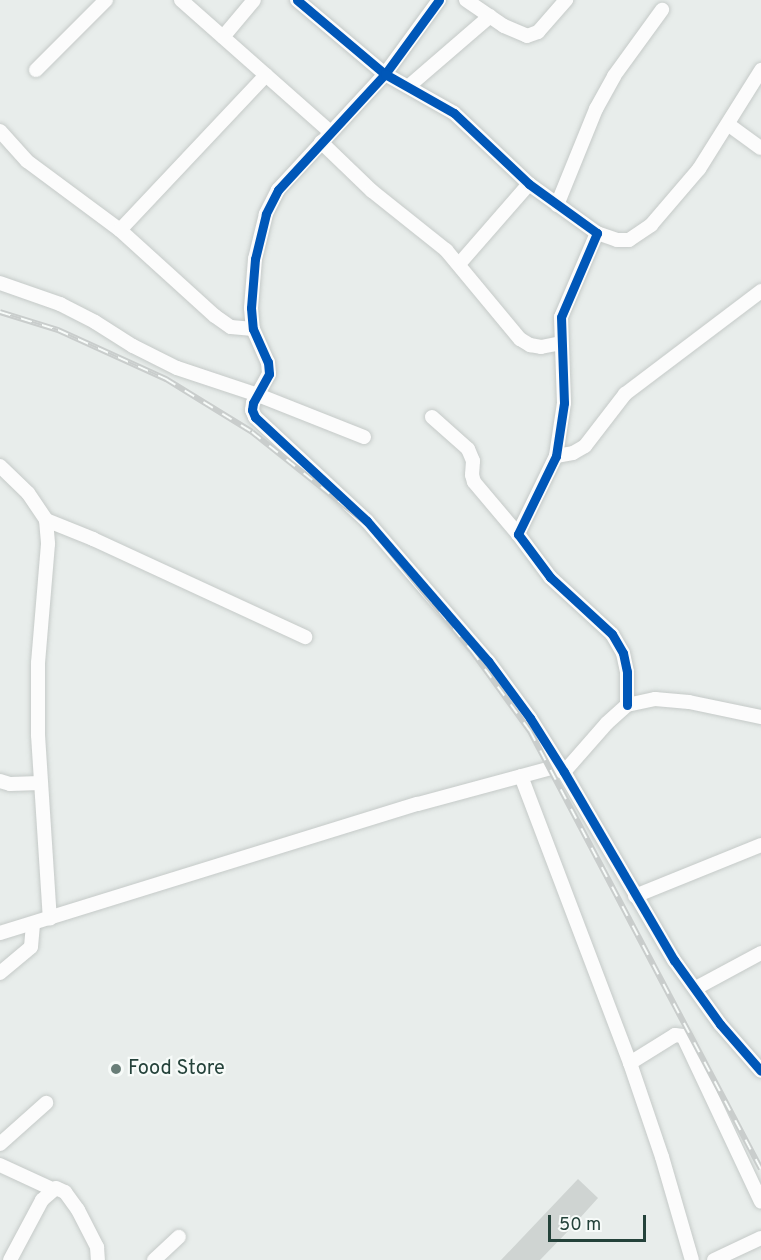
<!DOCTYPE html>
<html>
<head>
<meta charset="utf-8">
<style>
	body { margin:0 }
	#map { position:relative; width:761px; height:1260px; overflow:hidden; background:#e8edeb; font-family:Overpass,sans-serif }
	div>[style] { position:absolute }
	.building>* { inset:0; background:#cfd4d2 }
	.roads { filter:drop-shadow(0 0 2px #c5cac8) drop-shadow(0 0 2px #c5cac8) }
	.minor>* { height:14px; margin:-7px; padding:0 7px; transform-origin:7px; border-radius:7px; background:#fcfcfc }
	.rail>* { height:6px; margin-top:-3px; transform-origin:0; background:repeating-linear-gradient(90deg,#f7fbf9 0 11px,#c9cdcc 0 22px); box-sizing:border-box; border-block:2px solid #c9cdcc }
	.cycleway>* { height:9px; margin:-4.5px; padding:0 4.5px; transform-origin:4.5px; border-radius:4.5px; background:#0057b8 }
	.dots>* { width:16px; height:16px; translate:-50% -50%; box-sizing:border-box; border:3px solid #f7fbf9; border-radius:50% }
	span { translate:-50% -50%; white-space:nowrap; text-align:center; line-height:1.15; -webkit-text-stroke:4.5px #f7fbf9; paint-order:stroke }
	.poi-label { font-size:20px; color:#24423a }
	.left { translate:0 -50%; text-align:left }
	.scale { position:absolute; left:548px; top:1215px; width:98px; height:27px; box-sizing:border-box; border:3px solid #24423a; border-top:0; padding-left:8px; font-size:18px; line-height:21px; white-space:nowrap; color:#24423a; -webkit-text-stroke:4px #f7fbf9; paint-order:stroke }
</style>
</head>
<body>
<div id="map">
	<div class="building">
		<i style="clip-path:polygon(578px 1179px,598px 1198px,570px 1229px,540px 1260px,501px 1260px)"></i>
	</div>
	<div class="roads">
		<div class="minor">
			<i style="left:181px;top:0;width:199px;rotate:41.5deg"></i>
			<i style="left:297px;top:0;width:115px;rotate:40.1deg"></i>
			<i style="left:385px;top:74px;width:158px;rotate:132.7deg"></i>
			<i style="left:278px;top:190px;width:27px;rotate:117deg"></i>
			<i style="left:266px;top:214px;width:46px;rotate:103.7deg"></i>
			<i style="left:255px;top:259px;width:49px;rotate:94.7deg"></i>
			<i style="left:251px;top:308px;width:21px;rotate:85deg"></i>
			<i style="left:253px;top:329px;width:36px;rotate:66deg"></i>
			<i style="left:268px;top:362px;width:12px;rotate:85deg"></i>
			<i style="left:269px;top:374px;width:33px;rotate:119deg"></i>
			<i style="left:253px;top:403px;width:7px;rotate:98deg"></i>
			<i style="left:252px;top:410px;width:8px;rotate:67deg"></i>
			<i style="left:255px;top:417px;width:153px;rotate:42.9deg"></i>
			<i style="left:367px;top:521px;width:185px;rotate:49.2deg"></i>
			<i style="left:488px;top:661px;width:71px;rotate:53.6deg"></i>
			<i style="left:530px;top:718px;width:64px;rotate:57.8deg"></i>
			<i style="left:564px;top:772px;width:218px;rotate:59.7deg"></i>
			<i style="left:674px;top:960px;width:79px;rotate:54.3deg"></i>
			<i style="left:720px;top:1024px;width:62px;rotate:48.9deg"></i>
			<i style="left:439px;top:0;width:92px;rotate:126.1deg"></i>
			<i style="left:385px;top:74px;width:79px;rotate:29.5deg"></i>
			<i style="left:454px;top:113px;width:103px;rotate:43.4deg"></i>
			<i style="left:529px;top:184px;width:84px;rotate:35.8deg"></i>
			<i style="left:597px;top:233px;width:91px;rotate:113.2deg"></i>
			<i style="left:561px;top:317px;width:86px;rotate:88deg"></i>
			<i style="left:564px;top:403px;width:54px;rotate:98.6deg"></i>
			<i style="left:556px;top:456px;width:87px;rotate:116deg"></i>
			<i style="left:518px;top:534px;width:54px;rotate:53.3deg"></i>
			<i style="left:550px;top:577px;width:84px;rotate:42.6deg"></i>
			<i style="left:612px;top:634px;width:22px;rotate:60deg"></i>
			<i style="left:623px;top:653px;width:19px;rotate:78deg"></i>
			<i style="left:627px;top:672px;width:33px;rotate:90deg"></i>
			<i style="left:466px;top:0;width:46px;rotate:34.4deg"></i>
			<i style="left:504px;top:26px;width:25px;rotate:23deg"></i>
			<i style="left:527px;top:36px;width:12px;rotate:-20deg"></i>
			<i style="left:538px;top:32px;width:43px;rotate:-48.8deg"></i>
			<i style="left:223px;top:37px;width:48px;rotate:-50deg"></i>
			<i style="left:36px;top:70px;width:99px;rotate:-45deg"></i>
			<i style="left:409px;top:86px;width:107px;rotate:-40.8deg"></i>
			<i style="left:729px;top:125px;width:39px;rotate:36deg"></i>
			<i style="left:0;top:131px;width:40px;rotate:48deg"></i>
			<i style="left:27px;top:161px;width:116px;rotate:36.6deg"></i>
			<i style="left:120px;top:230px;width:128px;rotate:42.2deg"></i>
			<i style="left:215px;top:316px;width:19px;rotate:35deg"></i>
			<i style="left:231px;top:327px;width:22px;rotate:5deg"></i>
			<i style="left:321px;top:142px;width:71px;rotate:43.9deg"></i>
			<i style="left:372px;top:191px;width:95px;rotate:38.6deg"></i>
			<i style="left:446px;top:250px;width:116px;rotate:50.3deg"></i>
			<i style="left:520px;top:339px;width:12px;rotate:31deg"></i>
			<i style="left:530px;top:345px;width:11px;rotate:10deg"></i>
			<i style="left:541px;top:347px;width:20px;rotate:-11deg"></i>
			<i style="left:557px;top:205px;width:104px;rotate:-67.9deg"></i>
			<i style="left:596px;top:109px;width:38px;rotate:-61deg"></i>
			<i style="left:614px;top:76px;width:82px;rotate:-54deg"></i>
			<i style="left:120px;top:230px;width:213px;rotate:-46.7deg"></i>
			<i style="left:597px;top:233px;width:21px;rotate:19deg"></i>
			<i style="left:617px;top:240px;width:12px"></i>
			<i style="left:629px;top:240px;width:27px;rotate:-34deg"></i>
			<i style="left:651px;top:225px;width:74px;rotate:-49.4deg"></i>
			<i style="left:699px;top:169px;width:117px;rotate:-57.9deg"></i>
			<i style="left:460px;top:263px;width:105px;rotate:-48.9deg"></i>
			<i style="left:0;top:283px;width:64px;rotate:19.3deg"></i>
			<i style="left:60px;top:304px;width:39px;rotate:27deg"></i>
			<i style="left:95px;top:322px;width:45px;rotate:32.3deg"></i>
			<i style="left:133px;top:346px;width:49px;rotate:26.6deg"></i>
			<i style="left:177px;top:368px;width:85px;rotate:18.4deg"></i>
			<i style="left:258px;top:395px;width:114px;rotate:21.6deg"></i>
			<i style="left:432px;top:417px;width:48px;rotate:41.6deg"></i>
			<i style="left:468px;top:449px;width:13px;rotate:67deg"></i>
			<i style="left:473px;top:461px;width:14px;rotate:94deg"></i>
			<i style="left:472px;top:475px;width:7px;rotate:74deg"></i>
			<i style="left:474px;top:482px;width:68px;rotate:49.8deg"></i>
			<i style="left:556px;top:456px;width:17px;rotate:-10deg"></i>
			<i style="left:573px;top:453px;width:14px;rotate:-30deg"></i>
			<i style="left:585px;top:446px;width:66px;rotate:-52.4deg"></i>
			<i style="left:625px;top:394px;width:171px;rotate:-37.1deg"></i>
			<i style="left:0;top:466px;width:39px;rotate:44deg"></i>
			<i style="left:28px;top:493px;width:32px;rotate:56deg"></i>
			<i style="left:46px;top:520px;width:51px;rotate:22deg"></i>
			<i style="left:93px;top:539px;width:234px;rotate:24.8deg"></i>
			<i style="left:46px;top:520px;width:24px;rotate:85deg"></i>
			<i style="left:48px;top:544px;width:119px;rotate:94.8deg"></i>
			<i style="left:38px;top:663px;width:72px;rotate:90deg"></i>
			<i style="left:38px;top:735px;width:184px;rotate:86.3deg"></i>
			<i style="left:521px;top:776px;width:307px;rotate:69.2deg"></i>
			<i style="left:630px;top:1063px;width:99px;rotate:71.2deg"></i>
			<i style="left:662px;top:1157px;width:107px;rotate:73.8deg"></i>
			<i style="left:0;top:781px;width:10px;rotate:17deg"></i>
			<i style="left:10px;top:784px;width:30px;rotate:-2deg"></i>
			<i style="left:635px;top:896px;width:136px;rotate:-22deg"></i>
			<i style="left:0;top:933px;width:437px;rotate:-17.2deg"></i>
			<i style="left:418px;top:804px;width:138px;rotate:-15.1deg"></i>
			<i style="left:551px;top:768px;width:14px;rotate:17deg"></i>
			<i style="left:564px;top:772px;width:65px;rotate:-48.7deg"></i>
			<i style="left:607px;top:723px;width:27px;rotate:-42deg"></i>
			<i style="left:627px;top:705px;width:29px;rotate:-12deg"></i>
			<i style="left:655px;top:699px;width:34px;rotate:5deg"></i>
			<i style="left:689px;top:702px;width:74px;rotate:11.8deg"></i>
			<i style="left:0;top:973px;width:40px;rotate:-40deg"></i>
			<i style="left:31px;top:947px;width:23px;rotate:-85deg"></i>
			<i style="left:696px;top:988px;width:74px;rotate:-28.3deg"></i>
			<i style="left:630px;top:1063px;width:53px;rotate:-31.9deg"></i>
			<i style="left:675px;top:1035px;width:8px;rotate:7deg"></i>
			<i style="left:683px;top:1036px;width:183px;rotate:64.8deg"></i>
			<i style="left:0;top:1144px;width:62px;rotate:-41.7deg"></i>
			<i style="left:0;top:1165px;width:57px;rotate:24.8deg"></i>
			<i style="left:10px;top:1260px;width:68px;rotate:-61.9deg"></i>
			<i style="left:42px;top:1200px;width:18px;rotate:-41deg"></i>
			<i style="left:56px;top:1188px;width:10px;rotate:24deg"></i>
			<i style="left:65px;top:1192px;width:22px;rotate:54deg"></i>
			<i style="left:78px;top:1210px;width:42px;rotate:62.8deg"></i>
			<i style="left:97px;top:1247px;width:13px;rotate:86deg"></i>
			<i style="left:154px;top:1260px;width:34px;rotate:-43deg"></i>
			<i style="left:714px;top:1260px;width:52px;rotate:-25.1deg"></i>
		</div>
	</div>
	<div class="rail">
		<i style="left:0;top:312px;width:61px;rotate:17.2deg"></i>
		<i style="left:58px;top:330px;width:119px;rotate:24.4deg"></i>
		<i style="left:166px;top:379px;width:101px;rotate:31.6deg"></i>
		<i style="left:252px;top:432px;width:151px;rotate:38.5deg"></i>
		<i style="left:370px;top:526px;width:161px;rotate:50.8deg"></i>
		<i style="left:472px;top:651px;width:99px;rotate:54.1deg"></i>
		<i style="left:530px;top:731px;width:495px;rotate:62.2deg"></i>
	</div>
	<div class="cycleway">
		<i style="left:297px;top:0;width:115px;rotate:40.1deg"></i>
		<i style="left:385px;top:74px;width:158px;rotate:132.7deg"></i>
		<i style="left:278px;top:190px;width:27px;rotate:117deg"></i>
		<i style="left:266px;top:214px;width:46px;rotate:103.7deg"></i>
		<i style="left:255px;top:259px;width:49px;rotate:94.7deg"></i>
		<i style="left:251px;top:308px;width:21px;rotate:85deg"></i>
		<i style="left:253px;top:329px;width:36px;rotate:66deg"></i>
		<i style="left:268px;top:362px;width:12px;rotate:85deg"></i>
		<i style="left:269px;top:374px;width:33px;rotate:119deg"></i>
		<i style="left:253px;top:403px;width:7px;rotate:98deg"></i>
		<i style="left:252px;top:410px;width:8px;rotate:67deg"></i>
		<i style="left:255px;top:417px;width:153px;rotate:42.9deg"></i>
		<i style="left:367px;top:521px;width:185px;rotate:49.2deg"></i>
		<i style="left:488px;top:661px;width:71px;rotate:53.6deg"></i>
		<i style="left:530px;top:718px;width:64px;rotate:57.8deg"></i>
		<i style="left:564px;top:772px;width:218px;rotate:59.7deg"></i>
		<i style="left:674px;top:960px;width:79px;rotate:54.3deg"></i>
		<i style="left:720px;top:1024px;width:62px;rotate:48.9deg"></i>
		<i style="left:439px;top:0;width:92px;rotate:126.1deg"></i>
		<i style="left:385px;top:74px;width:79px;rotate:29.5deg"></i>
		<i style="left:454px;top:113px;width:103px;rotate:43.4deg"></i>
		<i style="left:529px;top:184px;width:84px;rotate:35.8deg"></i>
		<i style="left:597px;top:233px;width:91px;rotate:113.2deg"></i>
		<i style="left:561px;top:317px;width:86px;rotate:88deg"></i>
		<i style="left:564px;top:403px;width:54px;rotate:98.6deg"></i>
		<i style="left:556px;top:456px;width:87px;rotate:116deg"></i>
		<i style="left:518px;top:534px;width:54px;rotate:53.3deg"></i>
		<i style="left:550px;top:577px;width:84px;rotate:42.6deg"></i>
		<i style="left:612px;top:634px;width:22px;rotate:60deg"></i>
		<i style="left:623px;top:653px;width:19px;rotate:78deg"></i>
		<i style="left:627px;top:672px;width:33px;rotate:90deg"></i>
	</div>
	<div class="dots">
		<i style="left:116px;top:1069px;background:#697e78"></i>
	</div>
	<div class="poi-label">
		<span class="left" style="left:128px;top:1069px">Food Store</span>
	</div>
	<div class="scale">50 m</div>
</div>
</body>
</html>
